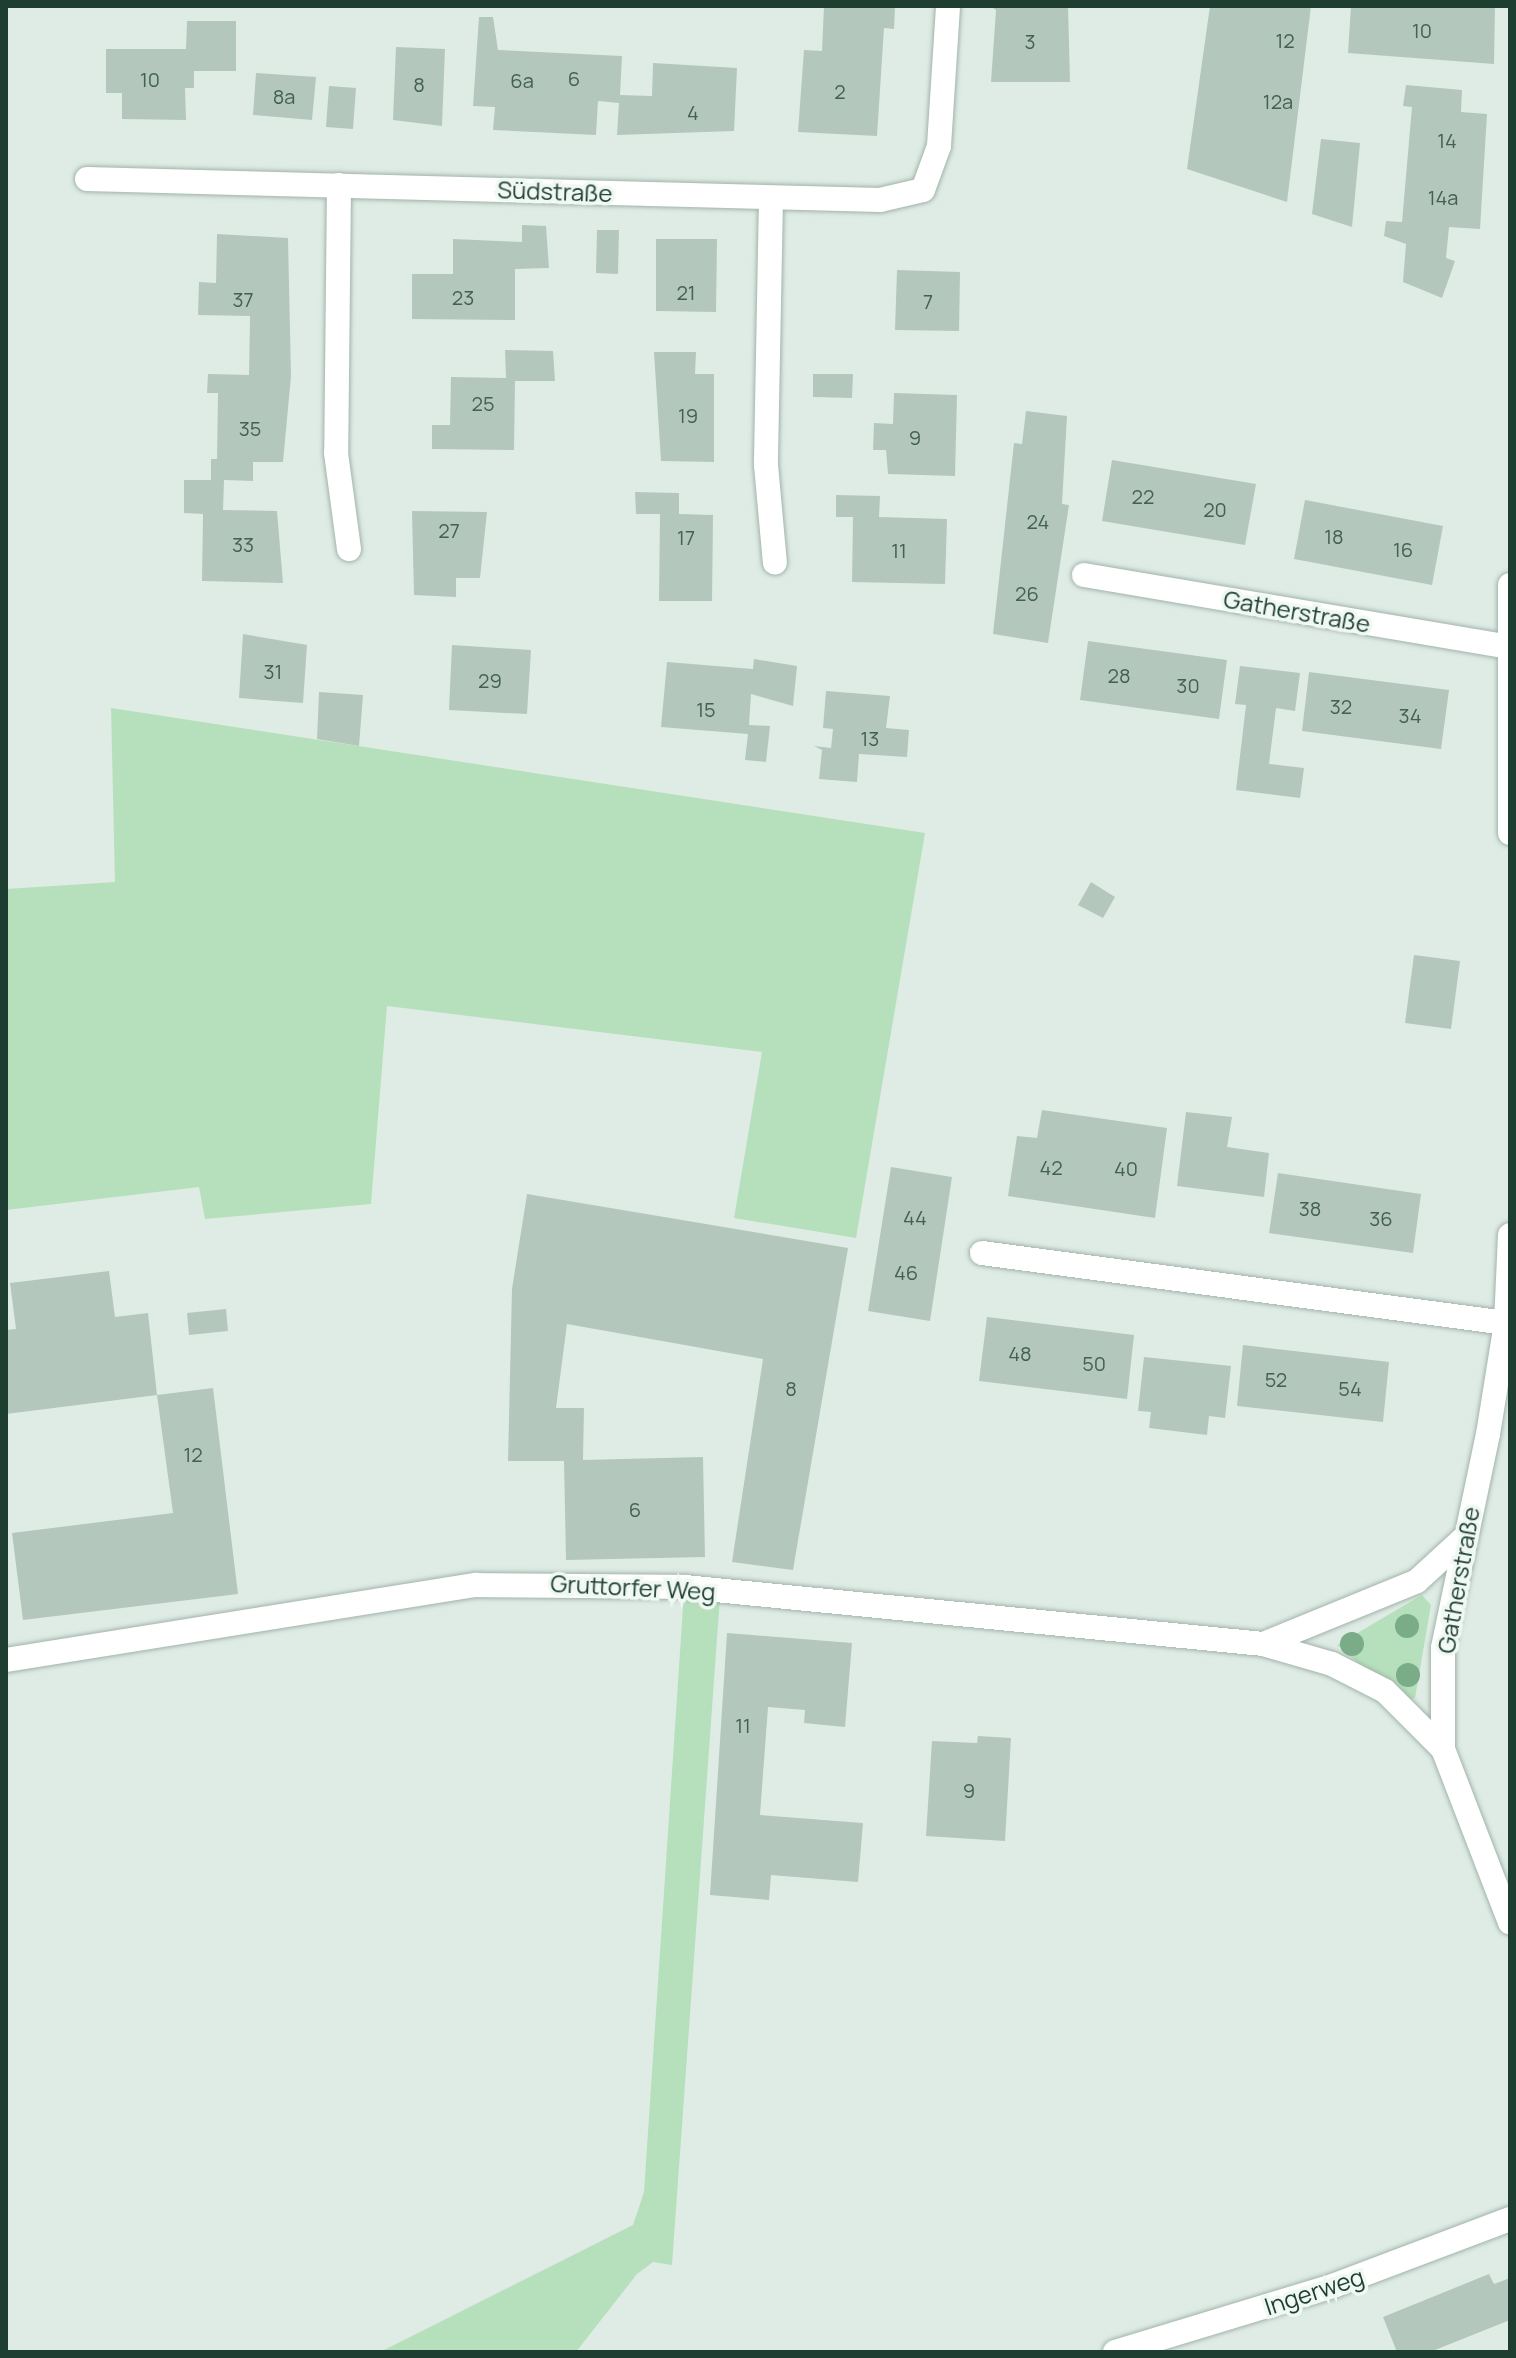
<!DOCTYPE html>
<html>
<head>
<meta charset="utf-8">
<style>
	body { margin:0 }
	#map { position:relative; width:1516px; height:2358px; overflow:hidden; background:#dfece5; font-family:Manrope,sans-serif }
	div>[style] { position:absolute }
	.green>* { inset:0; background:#b6e0bb }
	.building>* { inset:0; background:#b4c7bd }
	.roads { filter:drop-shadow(0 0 2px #a1b4ab) drop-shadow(0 0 2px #a1b4ab) }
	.street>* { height:24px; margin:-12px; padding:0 12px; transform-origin:12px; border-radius:12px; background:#fff }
	.trees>* { width:24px; height:24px; margin:-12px; border-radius:50%; background:#79ac87 }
	span { translate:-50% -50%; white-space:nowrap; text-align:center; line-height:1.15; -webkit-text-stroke:7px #f0f8f3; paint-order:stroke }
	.number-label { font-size:20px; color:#446054 }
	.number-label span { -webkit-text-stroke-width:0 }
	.street-label { font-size:24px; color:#1e3e31 }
	.frame { position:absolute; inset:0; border:8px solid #1e3e31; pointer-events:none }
</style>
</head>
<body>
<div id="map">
	<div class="green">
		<i style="clip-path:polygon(111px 708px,925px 833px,856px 1238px,734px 1218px,762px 1052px,387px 1006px,371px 1204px,205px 1219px,199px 1187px,6px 1210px,6px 889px,115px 882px)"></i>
		<i style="clip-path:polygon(684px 1592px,720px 1597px,672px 2265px,653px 2262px,637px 2274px,576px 2352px,380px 2352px,633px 2225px,644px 2192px)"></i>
		<i style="clip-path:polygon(1422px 1595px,1431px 1605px,1415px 1698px,1405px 1702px,1337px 1645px)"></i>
	</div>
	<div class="building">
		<i style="clip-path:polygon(824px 6px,895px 6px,894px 29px,884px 28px,877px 136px,798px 132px,804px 50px,822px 51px)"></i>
		<i style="clip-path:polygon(990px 6px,1068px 6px,1070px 82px,991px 82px,996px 10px)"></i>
		<i style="clip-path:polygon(1210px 6px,1311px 6px,1287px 202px,1187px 169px)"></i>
		<i style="clip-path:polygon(1351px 6px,1495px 6px,1494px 64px,1348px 53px)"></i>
		<i style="clip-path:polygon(479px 17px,493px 17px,498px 50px,622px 56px,620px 95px,652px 96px,653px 63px,737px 68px,734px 131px,617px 135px,619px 103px,598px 101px,596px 135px,493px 130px,495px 107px,473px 106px)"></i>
		<i style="clip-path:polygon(187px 21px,236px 21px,236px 71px,194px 71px,194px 88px,185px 88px,186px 120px,122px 119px,122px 93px,106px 93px,106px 49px,186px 49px)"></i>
		<i style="clip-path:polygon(396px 47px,445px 49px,442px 126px,393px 120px)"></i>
		<i style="clip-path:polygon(256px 73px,316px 77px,312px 120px,253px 115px)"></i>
		<i style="clip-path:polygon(1406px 85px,1462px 90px,1461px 112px,1487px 114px,1480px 229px,1449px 227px,1446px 258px,1455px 261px,1442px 298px,1403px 282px,1406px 244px,1384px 236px,1386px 221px,1402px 222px,1412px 107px,1403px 106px)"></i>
		<i style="clip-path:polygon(329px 86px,356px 88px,353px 129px,326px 127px)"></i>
		<i style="clip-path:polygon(1321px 139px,1360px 143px,1352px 227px,1312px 214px)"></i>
		<i style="clip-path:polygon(522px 225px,546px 226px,549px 268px,515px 269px,515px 320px,412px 319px,412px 274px,453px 274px,453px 239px,522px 242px)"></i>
		<i style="clip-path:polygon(597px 230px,619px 230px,618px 274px,596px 273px)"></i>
		<i style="clip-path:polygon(217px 234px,288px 238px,291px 376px,283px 462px,253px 462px,253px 481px,224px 480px,223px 510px,277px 511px,283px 583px,202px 581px,203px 514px,184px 513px,184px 480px,211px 480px,211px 459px,217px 459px,218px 393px,207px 393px,208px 374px,249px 375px,250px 316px,198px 315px,199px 282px,216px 283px)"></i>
		<i style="clip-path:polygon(656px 239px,717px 239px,716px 312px,656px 311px)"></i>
		<i style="clip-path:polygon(897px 270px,960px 272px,959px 331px,895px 330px)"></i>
		<i style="clip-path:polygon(505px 350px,553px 351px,555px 381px,515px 381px,514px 450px,432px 449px,432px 425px,450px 425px,451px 377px,506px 378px)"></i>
		<i style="clip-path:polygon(654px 352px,696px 352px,695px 374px,714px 374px,714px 462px,661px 461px)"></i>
		<i style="clip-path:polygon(813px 374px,853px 374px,852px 398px,813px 397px)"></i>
		<i style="clip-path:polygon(894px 393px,957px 395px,955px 476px,888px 474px,886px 450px,873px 450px,874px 423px,893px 424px)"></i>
		<i style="clip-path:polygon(1026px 411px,1067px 416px,1062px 504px,1069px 505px,1048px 643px,993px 634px,1014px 443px,1022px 444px)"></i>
		<i style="clip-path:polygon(1112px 460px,1256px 484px,1245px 545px,1102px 521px)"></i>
		<i style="clip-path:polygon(635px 492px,679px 493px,679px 514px,713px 515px,712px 601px,659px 601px,660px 514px,636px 514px)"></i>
		<i style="clip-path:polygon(836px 495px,880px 496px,879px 517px,947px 519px,945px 584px,852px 582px,853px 517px,836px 517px)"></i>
		<i style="clip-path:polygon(1305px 500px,1443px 526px,1432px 585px,1294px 559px)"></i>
		<i style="clip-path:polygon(412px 511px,487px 512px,480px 578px,456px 578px,456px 597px,414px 595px)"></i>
		<i style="clip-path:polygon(243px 634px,307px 645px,303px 703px,239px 698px)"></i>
		<i style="clip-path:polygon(1088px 641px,1227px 660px,1219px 719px,1080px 700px)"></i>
		<i style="clip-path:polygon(452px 645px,531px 650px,527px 714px,449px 710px)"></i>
		<i style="clip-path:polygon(754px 659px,797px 666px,793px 706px,751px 694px,749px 725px,770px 726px,766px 762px,745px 760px,748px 734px,661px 727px,667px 662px,753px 669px)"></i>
		<i style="clip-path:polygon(1240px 666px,1300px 673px,1295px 711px,1276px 708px,1269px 764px,1304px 768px,1300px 798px,1236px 790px,1246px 705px,1235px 704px)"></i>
		<i style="clip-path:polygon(1309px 672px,1449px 690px,1441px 749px,1302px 731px)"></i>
		<i style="clip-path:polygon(826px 691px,890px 696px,886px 728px,909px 730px,907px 757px,859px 754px,857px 782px,819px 779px,822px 750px,814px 746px,831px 748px,833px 729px,823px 728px)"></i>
		<i style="clip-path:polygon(319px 692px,363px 695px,359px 746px,317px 739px)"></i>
		<i style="clip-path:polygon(1091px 882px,1115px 897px,1103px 918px,1078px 905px)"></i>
		<i style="clip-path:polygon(1414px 955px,1460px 961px,1451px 1029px,1405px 1023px)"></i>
		<i style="clip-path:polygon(1042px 1110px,1167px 1128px,1155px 1218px,1008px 1196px,1017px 1136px,1037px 1138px)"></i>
		<i style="clip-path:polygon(1186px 1112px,1232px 1117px,1227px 1147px,1269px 1153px,1264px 1197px,1177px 1186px)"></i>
		<i style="clip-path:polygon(891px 1167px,952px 1177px,930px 1321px,868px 1311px)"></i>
		<i style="clip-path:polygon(1278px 1173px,1421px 1194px,1413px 1253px,1269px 1233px)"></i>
		<i style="clip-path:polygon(527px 1194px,848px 1248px,793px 1570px,732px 1562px,763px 1359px,567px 1324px,556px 1408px,584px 1408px,583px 1460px,703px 1457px,705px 1557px,566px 1560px,564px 1461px,508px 1461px,512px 1289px)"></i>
		<i style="clip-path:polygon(109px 1271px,115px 1317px,148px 1313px,157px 1395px,6px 1414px,6px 1330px,16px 1329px,10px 1283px)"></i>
		<i style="clip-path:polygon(226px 1309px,228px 1331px,189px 1335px,187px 1313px)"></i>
		<i style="clip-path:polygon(987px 1317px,1134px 1335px,1127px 1399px,979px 1381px)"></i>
		<i style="clip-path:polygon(1243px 1345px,1389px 1362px,1383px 1422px,1237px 1406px)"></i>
		<i style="clip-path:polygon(1144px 1357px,1231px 1366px,1225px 1418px,1209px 1416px,1207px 1435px,1149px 1428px,1151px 1412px,1138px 1411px)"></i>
		<i style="clip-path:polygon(213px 1388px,238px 1594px,23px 1620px,12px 1533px,173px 1513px,157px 1395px)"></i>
		<i style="clip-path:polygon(727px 1633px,852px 1643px,845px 1727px,804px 1723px,805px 1710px,768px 1707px,760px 1815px,863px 1823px,858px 1882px,771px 1875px,769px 1900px,710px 1895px)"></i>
		<i style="clip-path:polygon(978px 1736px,1011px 1738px,1005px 1841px,926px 1836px,932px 1741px,977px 1743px)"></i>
		<i style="clip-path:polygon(1489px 2274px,1494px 2284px,1510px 2278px,1510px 2320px,1430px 2352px,1397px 2352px,1383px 2317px)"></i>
	</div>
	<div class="roads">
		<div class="street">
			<i style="left:87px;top:179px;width:793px;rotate:1.52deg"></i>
			<i style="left:880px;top:200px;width:44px;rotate:-13.1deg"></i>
			<i style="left:923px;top:190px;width:47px;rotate:-70deg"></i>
			<i style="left:939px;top:146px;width:140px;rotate:-86.3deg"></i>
			<i style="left:339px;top:185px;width:268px;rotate:90.6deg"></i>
			<i style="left:336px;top:453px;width:97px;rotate:82.3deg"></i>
			<i style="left:771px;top:198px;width:267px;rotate:91.1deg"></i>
			<i style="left:766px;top:465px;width:98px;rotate:84.8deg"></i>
			<i style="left:1084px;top:575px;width:431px;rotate:9.6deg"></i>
			<i style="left:1510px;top:585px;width:248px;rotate:90deg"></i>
			<i style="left:1510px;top:1235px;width:88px;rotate:92.6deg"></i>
			<i style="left:1506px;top:1323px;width:112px;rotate:99.2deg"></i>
			<i style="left:1488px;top:1434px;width:219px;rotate:101.9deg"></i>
			<i style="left:1443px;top:1648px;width:101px;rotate:90deg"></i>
			<i style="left:1443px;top:1749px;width:186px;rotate:68.9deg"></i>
			<i style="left:982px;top:1253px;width:529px;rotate:7.61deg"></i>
			<i style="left:1263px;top:1644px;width:166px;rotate:-22.2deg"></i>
			<i style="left:1417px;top:1581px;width:62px;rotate:-42.4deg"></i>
			<i style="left:6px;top:1660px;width:476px;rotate:-9.1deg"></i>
			<i style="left:476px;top:1585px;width:209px;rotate:0.5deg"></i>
			<i style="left:685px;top:1587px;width:581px;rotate:5.63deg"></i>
			<i style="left:1263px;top:1644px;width:72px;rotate:16.2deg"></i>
			<i style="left:1332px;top:1664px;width:59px;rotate:27deg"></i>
			<i style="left:1385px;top:1691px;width:82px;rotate:45deg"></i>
			<i style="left:1115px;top:2352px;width:230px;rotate:-16.9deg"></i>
			<i style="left:1335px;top:2285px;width:187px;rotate:-20.7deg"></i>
		</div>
	</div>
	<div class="trees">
		<i style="left:1407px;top:1626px"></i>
		<i style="left:1352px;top:1644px"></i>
		<i style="left:1408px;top:1675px"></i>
	</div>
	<div class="number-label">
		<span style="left:1422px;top:30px">10</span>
		<span style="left:1285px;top:40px">12</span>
		<span style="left:1030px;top:41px">3</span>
		<span style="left:574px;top:78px">6</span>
		<span style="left:150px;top:79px">10</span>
		<span style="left:522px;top:80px">6a</span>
		<span style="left:419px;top:84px">8</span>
		<span style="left:840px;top:91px">2</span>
		<span style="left:284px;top:96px">8a</span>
		<span style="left:1278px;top:101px">12a</span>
		<span style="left:693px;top:112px">4</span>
		<span style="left:1447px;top:140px">14</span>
		<span style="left:1443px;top:197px">14a</span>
		<span style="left:686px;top:292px">21</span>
		<span style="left:463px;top:297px">23</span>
		<span style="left:243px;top:299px">37</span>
		<span style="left:928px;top:301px">7</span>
		<span style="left:483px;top:403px">25</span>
		<span style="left:688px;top:415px">19</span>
		<span style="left:250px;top:428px">35</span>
		<span style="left:915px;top:437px">9</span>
		<span style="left:1143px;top:496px">22</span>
		<span style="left:1215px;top:509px">20</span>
		<span style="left:1038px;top:521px">24</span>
		<span style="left:449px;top:530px">27</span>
		<span style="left:1334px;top:536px">18</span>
		<span style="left:686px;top:537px">17</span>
		<span style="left:243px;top:544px">33</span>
		<span style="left:1403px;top:549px">16</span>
		<span style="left:899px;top:550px">11</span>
		<span style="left:1027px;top:593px">26</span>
		<span style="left:273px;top:671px">31</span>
		<span style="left:1119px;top:675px">28</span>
		<span style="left:490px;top:680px">29</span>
		<span style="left:1188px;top:685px">30</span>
		<span style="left:1341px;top:706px">32</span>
		<span style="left:706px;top:709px">15</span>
		<span style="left:1410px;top:715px">34</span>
		<span style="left:870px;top:738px">13</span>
		<span style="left:1051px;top:1167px">42</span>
		<span style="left:1126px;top:1168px">40</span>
		<span style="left:1310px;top:1208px">38</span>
		<span style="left:915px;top:1217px">44</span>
		<span style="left:1381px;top:1218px">36</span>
		<span style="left:906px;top:1272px">46</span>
		<span style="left:1020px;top:1353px">48</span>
		<span style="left:1094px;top:1363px">50</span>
		<span style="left:1276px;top:1379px">52</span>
		<span style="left:791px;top:1388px">8</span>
		<span style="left:1350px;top:1388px">54</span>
		<span style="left:193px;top:1454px">12</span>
		<span style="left:635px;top:1509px">6</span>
		<span style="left:743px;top:1725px">11</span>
		<span style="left:969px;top:1790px">9</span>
	</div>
	<div class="street-label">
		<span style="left:555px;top:191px;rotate:2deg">Südstraße</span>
		<span style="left:1297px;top:611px;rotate:10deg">Gatherstraße</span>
		<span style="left:1458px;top:1580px;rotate:-80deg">Gatherstraße</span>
		<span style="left:633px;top:1587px;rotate:3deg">Gruttorfer Weg</span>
		<span style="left:1314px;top:2291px;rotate:-18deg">Ingerweg</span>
	</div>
	<div class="frame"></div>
</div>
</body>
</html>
